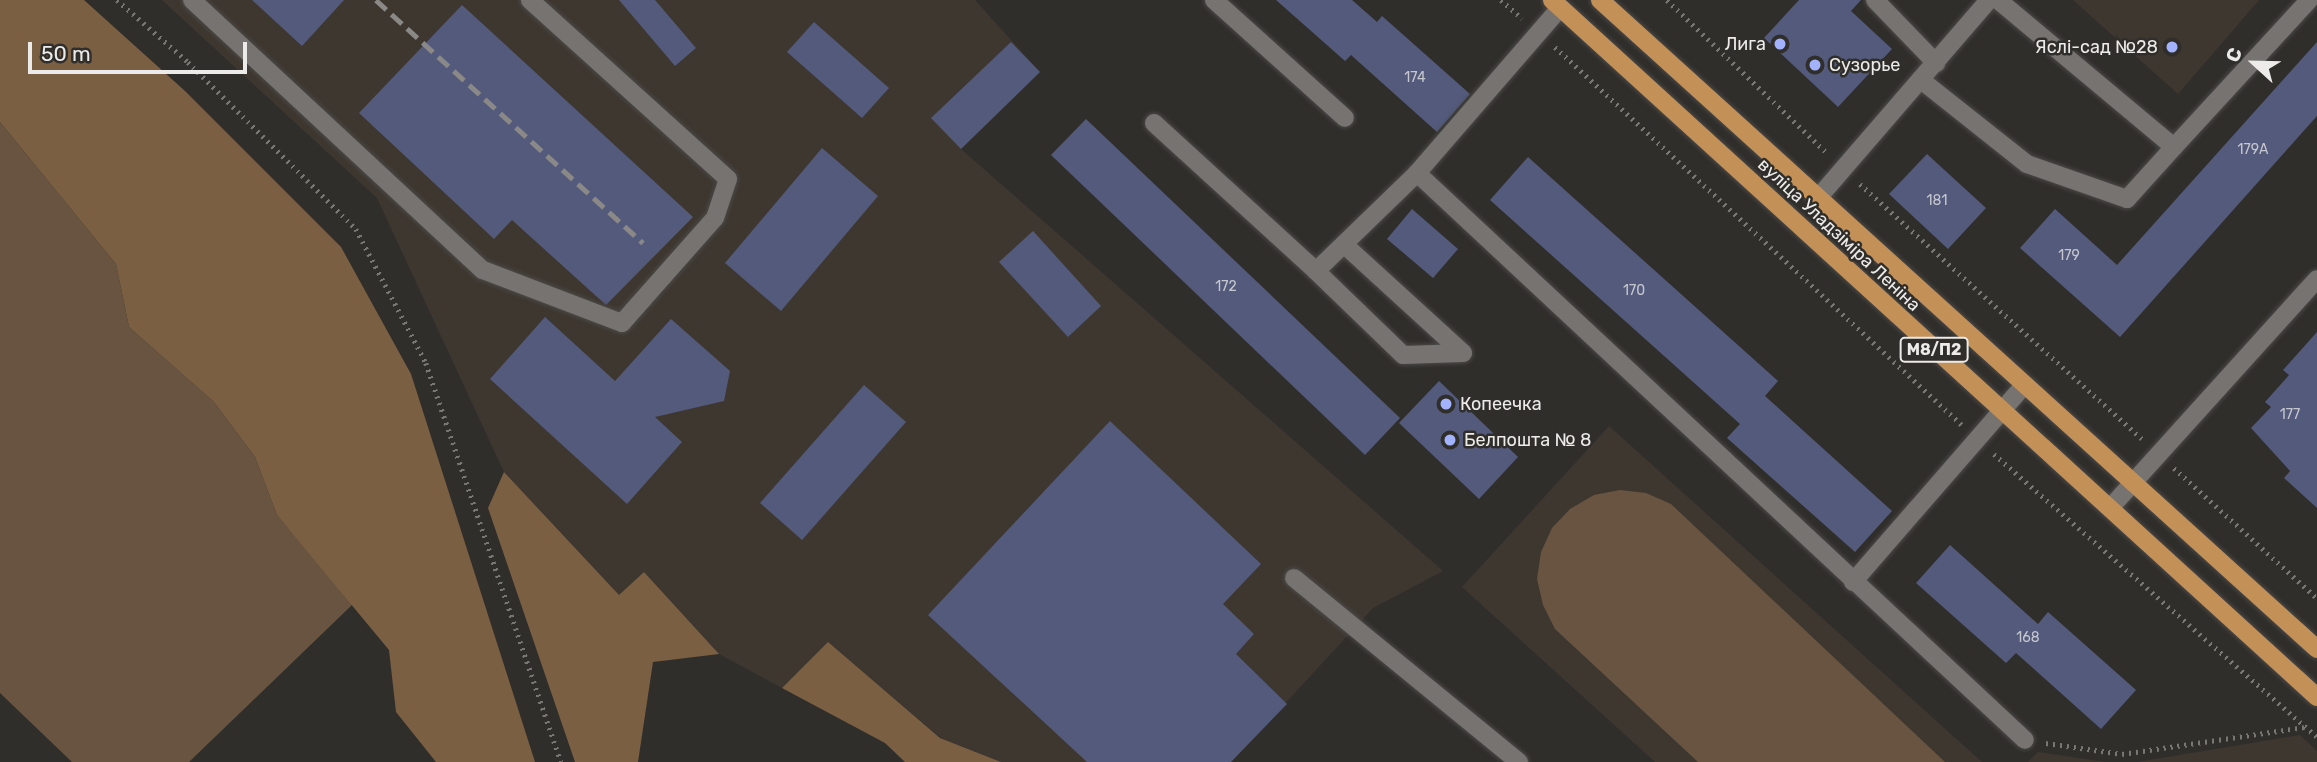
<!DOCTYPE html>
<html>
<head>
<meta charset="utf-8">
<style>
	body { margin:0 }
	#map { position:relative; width:2317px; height:762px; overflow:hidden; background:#302e2b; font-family:Rubik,sans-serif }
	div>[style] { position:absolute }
	.built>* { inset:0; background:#3e3730 }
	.green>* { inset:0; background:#685441 }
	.forest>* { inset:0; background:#7b5f43 }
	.building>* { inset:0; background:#535a7b }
	.path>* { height:4.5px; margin-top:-2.25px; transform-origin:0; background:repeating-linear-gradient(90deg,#797774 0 2px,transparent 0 7px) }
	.roads { filter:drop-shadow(0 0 2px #4b4947) drop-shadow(0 0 2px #4b4947) }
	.minor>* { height:18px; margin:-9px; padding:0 9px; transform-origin:9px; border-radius:9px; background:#767371 }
	.major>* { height:18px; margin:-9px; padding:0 9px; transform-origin:9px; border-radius:9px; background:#c39158 }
	.rail>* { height:5px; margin-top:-2.5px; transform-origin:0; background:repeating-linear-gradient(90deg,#8b8987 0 14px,transparent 0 21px) }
	.dots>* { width:19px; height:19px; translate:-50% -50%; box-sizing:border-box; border:4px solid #302e2b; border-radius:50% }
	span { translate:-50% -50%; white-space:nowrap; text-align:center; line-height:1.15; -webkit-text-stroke:5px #302e2b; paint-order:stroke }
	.number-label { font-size:14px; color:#c6c7ce }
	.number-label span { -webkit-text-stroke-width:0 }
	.shield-label span { padding:2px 5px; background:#302e2b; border:2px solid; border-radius:5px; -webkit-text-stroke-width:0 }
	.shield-label { font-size:16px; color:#edebe9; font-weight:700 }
	.poi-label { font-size:18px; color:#edebe9 }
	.right { translate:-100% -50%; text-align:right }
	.left { translate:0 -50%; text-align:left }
	.street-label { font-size:18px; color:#edebe9 }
	.north { position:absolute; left:2219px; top:28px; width:70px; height:70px; -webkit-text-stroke:5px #302e2b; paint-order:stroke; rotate:292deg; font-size:19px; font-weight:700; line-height:28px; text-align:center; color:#edebe9 }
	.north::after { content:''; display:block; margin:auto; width:24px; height:32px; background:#edebe9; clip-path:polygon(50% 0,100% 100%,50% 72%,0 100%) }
	.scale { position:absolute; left:28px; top:42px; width:219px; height:32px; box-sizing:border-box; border:4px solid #edebe9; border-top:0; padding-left:9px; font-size:21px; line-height:24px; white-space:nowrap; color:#edebe9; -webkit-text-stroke:5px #302e2b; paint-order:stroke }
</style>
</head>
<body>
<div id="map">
	<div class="built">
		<i style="clip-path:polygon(162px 0,975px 0,1040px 72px,961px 149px,1443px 571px,1373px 608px,1231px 762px,1001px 762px,941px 738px,828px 643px,782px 688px,719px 654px,644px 572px,619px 595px,504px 472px,377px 198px)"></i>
		<i style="clip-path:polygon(2073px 0,2259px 0,2178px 94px)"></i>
		<i style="clip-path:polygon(1609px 426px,1982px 762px,1655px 762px,1462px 587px)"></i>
		<i style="clip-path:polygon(2300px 735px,2317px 751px,2317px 762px,2137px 762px)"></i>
		<i style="clip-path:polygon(2038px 752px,2105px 762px,2028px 762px)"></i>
	</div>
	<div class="green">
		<i style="clip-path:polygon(0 122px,116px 264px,129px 327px,214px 402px,255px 457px,277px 515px,353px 604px,189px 762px,72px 762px,0 693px)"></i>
		<i style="clip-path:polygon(1620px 490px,1646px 493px,1671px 504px,1945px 762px,1698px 762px,1555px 629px,1543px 605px,1537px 579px,1541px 552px,1552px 528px,1570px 509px,1594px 495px)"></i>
	</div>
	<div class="forest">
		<i style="clip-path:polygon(0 0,84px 0,185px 91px,341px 247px,411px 374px,535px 762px,436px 762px,396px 712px,389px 650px,277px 515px,255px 457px,214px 402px,129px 327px,116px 264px,0 122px)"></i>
		<i style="clip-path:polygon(504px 472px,619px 595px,644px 572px,719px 654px,653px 662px,638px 762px,575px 762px,488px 508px)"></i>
		<i style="clip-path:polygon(828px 642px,940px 738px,1001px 762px,905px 762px,885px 743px,782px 688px)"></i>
	</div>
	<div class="building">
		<i style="clip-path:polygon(252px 0,344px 0,302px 46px)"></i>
		<i style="clip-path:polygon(619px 0,655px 0,696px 48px,675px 66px)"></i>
		<i style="clip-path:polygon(1276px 0,1352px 0,1377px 22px,1382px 16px,1470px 94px,1437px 132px,1351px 55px,1345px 61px)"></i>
		<i style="clip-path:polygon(1799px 0,1861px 0,1851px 11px,1892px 49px,1838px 107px,1764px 38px)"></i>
		<i style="clip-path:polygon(462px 5px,693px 217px,606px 305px,512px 220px,494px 239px,359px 113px)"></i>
		<i style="clip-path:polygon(814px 22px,889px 88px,862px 118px,787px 52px)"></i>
		<i style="clip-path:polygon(1011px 42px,1040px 72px,961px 149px,931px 118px)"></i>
		<i style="clip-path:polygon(2317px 42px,2317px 116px,2120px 337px,2020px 248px,2055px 209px,2117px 265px)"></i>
		<i style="clip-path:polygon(1086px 119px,1400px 418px,1365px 455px,1051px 155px)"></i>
		<i style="clip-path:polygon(822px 148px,878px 196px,781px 311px,725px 263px)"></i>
		<i style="clip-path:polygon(1927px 154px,1986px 208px,1948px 249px,1889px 194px)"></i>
		<i style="clip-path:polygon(1528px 157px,1778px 381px,1765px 396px,1892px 511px,1855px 552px,1727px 438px,1740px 424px,1490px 200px)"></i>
		<i style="clip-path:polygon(1412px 209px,1458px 249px,1433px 278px,1387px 239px)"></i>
		<i style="clip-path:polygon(1033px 231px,1101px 306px,1068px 337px,999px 262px)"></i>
		<i style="clip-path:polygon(545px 317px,615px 381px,671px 319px,730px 371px,724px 401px,655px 417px,682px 442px,627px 504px,490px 379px)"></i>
		<i style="clip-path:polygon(2317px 332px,2317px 508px,2284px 478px,2290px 471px,2251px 428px,2271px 407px,2265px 402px,2289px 375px,2283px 370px)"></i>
		<i style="clip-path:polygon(1439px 381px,1518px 457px,1479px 499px,1399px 423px)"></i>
		<i style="clip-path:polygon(864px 385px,906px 422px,802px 540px,760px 503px)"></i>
		<i style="clip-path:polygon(1110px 421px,1261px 564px,1223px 604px,1254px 634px,1236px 654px,1287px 704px,1231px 762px,1087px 762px,928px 615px)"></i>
		<i style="clip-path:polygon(1950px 545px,2038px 624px,2048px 612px,2136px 690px,2101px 729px,2016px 653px,2006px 663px,1916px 583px)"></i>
	</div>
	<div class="path">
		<i style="left:117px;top:0;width:94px;rotate:41.1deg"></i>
		<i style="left:188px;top:62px;width:237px;rotate:44.8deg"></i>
		<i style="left:356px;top:229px;width:151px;rotate:62.4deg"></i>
		<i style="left:426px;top:363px;width:421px;rotate:71.3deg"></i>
		<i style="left:1501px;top:0;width:28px;rotate:41deg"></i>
		<i style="left:1667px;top:0;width:223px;rotate:43.7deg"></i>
		<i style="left:1555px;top:47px;width:555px;rotate:42.88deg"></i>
		<i style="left:1860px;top:184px;width:380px;rotate:42.1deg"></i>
		<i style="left:1994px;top:454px;width:429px;rotate:41.2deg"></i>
		<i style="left:2174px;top:468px;width:193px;rotate:42.3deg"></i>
		<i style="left:2046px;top:743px;width:77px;rotate:8.2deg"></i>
		<i style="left:2122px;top:754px;width:184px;rotate:-8.4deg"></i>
	</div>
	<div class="roads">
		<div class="minor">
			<i style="left:192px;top:0;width:397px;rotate:42.9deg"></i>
			<i style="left:483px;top:270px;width:149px;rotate:20.9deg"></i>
			<i style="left:622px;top:323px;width:140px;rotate:-48.5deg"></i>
			<i style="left:715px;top:218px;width:41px;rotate:-71.6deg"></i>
			<i style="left:728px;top:179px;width:267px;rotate:-137.9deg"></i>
			<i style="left:1214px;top:0;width:176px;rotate:42deg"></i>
			<i style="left:1875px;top:0;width:88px;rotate:45.9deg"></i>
			<i style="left:1998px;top:0;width:229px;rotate:39.9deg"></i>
			<i style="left:2174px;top:147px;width:200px;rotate:-47.4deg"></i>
			<i style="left:1560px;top:8px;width:218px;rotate:130.9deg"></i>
			<i style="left:1417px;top:173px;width:831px;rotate:43deg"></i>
			<i style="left:1921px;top:80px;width:135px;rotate:38.4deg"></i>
			<i style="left:2027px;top:164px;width:106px;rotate:19.3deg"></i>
			<i style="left:2127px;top:199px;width:70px;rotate:-47.9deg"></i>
			<i style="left:1154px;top:123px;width:219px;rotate:42.4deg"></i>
			<i style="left:1316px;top:271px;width:141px;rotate:-44.1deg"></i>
			<i style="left:1818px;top:198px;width:262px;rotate:-49.2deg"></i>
			<i style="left:1316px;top:271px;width:121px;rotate:44deg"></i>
			<i style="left:1403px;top:355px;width:60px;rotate:-1.9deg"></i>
			<i style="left:1463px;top:353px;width:159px;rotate:-137.6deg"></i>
			<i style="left:2111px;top:507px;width:307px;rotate:-47.9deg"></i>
			<i style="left:1294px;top:578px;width:291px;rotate:39.3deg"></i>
			<i style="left:1853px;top:582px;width:261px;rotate:-49deg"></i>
		</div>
		<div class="major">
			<i style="left:1552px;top:0;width:1035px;rotate:42.34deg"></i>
			<i style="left:1600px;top:0;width:967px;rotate:42.15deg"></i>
		</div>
	</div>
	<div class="rail">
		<i style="left:376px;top:0;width:361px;rotate:42.3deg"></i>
	</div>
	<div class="dots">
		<i style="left:1780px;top:44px;background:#a3b2fd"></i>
		<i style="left:2172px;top:47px;background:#a3b2fd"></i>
		<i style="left:1815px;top:65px;background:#a3b2fd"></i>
		<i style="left:1446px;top:404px;background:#a3b2fd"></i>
		<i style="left:1450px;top:440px;background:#a3b2fd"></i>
	</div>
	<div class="number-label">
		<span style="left:1415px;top:78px">174</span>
		<span style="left:2253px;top:150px">179А</span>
		<span style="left:1937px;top:201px">181</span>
		<span style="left:2069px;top:256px">179</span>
		<span style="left:1226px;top:287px">172</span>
		<span style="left:1634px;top:291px">170</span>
		<span style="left:2290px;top:415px">177</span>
		<span style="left:2028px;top:638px">168</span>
	</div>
	<div class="shield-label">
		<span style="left:1934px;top:350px">М8/П2</span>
	</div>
	<div class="poi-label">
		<span class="right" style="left:1766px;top:44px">Лига</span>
		<span class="right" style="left:2158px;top:47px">Яслі-сад №28</span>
		<span class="left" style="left:1829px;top:65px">Сузорье</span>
		<span class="left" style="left:1460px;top:404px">Копеечка</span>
		<span class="left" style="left:1464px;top:440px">Белпошта № 8</span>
	</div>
	<div class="street-label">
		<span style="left:1839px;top:235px;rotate:43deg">вуліца Уладзіміра Леніна</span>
	</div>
	<div class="north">С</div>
	<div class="scale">50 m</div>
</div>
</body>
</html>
